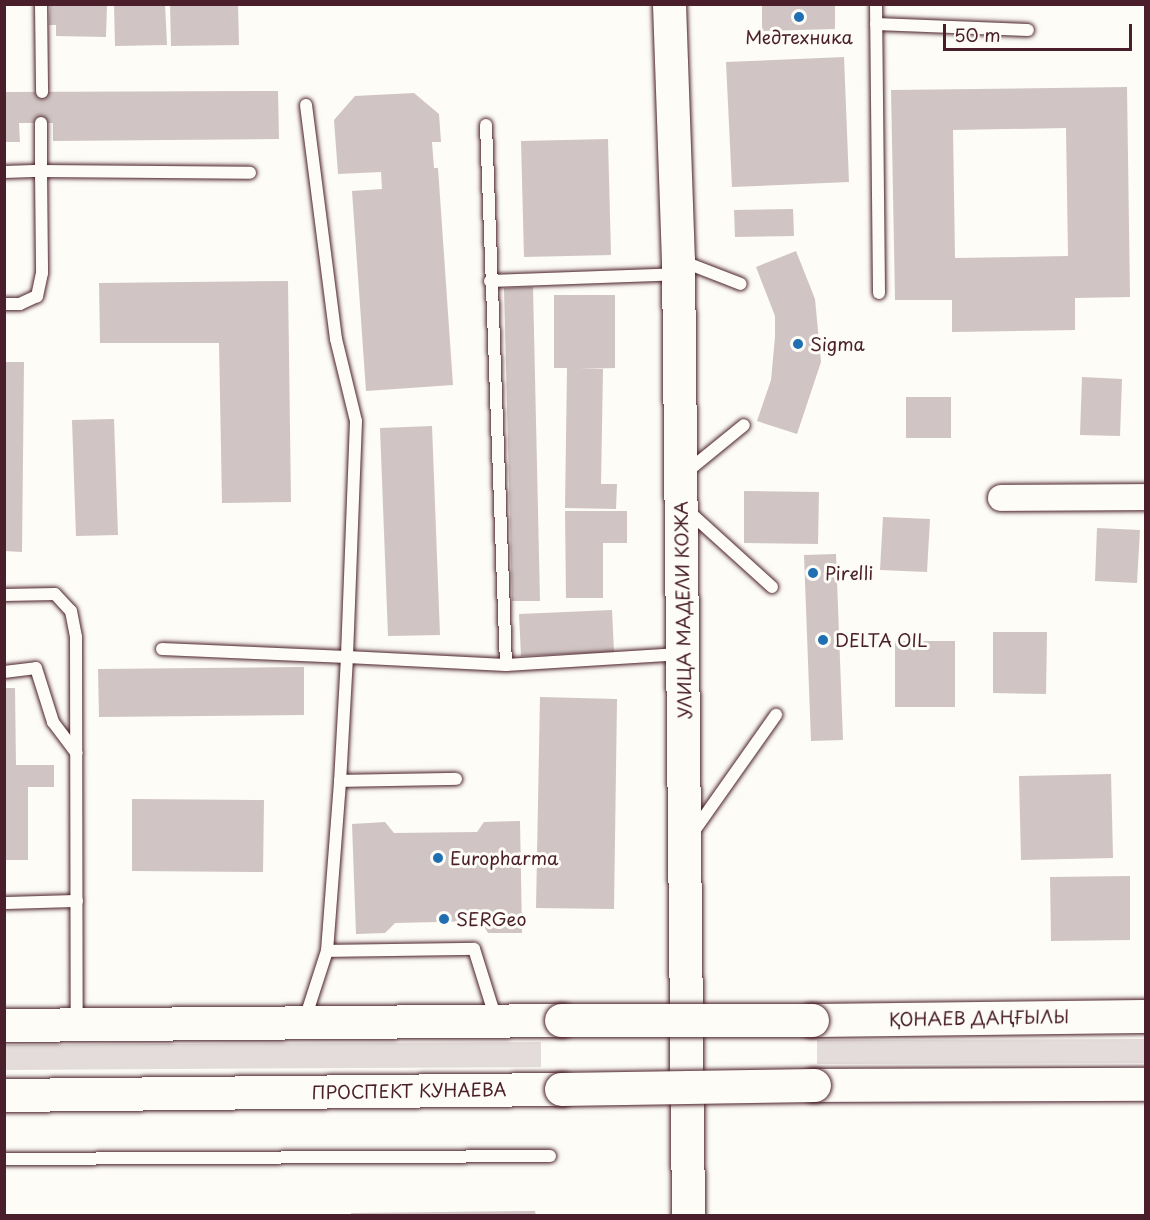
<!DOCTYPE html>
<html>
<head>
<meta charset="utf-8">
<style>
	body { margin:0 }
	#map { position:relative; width:1150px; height:1220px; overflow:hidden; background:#fdfcf7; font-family:"Playpen Sans",sans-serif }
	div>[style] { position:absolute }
	.green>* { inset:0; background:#e3dcda }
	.building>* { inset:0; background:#d0c5c4 }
	.roads { filter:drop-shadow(0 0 2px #4a1f2b) drop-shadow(0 0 2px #4a1f2b) }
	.service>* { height:12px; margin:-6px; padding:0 6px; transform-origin:6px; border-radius:6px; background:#fdfcf7 }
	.minor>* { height:26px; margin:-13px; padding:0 13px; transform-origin:13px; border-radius:13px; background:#fdfcf7 }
	.secondary>* { height:33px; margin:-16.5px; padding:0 16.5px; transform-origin:16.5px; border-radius:16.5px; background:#fdfcf7 }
	.primary>* { height:33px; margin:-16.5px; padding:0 16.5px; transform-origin:16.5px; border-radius:16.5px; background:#fdfcf7 }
	.bridges { filter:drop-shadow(0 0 2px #4a1f2b) drop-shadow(0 0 2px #4a1f2b) }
	.primary-bridge>* { height:33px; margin:-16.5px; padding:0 16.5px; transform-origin:16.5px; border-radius:16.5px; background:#fdfcf7 }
	.dots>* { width:16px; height:16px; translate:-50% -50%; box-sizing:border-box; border:3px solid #fdfcf7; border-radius:50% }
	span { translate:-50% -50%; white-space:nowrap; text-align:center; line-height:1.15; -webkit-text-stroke:6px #fdfcf7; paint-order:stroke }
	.poi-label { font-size:18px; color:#4a1f2b }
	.left { translate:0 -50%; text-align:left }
	.street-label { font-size:18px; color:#4a1f2b }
	.frame { position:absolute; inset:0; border:6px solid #4a1f2b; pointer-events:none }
	.scale { position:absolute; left:943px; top:24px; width:189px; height:27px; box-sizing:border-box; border:3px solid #4a1f2b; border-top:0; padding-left:8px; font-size:18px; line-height:21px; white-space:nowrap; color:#4a1f2b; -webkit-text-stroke:4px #fdfcf7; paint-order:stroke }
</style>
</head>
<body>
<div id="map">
	<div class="green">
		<i style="clip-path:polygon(1145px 1039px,1145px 1063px,817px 1064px,817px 1040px)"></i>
		<i style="clip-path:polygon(541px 1042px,541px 1067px,5px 1070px,5px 1045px)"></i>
	</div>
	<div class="building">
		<i style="clip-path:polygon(50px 4px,107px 4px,106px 37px,56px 36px,56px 25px,49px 25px)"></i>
		<i style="clip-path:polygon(114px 4px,165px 4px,167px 45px,115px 46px)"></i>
		<i style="clip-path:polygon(170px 4px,238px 4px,239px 45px,171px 46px)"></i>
		<i style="clip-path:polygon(762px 4px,835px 4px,835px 29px,762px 31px)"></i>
		<i style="clip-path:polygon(844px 57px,849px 182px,732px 187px,726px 62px)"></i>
		<i style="clip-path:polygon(evenodd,1127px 87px,1130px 297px,1075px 298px,1075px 330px,952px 332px,952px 300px,895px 300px,891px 90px,1127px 87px,1066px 128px,1068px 256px,955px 258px,953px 130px,1066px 128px)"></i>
		<i style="clip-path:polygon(278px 91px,279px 139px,53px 141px,53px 123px,19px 123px,20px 142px,4px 142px,4px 92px)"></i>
		<i style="clip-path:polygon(414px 93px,439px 114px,441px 142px,432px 142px,434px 168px,438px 168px,453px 385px,366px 391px,352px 191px,382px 189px,381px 172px,338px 174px,334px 120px,355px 96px)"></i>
		<i style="clip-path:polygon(608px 139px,611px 255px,524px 257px,521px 141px)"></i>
		<i style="clip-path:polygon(793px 209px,794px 236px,735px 237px,734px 210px)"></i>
		<i style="clip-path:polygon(796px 251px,815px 299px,821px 362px,797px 434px,757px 421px,771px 380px,775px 337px,775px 316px,756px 267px)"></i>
		<i style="clip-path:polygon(288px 281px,291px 502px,222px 503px,219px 343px,100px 343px,99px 283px)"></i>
		<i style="clip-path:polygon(533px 287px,540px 601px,512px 601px,504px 288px)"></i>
		<i style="clip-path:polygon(554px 295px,615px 295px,615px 368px,579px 369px,603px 369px,601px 484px,617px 484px,616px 509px,565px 508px,567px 368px,554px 368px)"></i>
		<i style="clip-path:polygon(4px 362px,24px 362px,22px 552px,4px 551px)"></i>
		<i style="clip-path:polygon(1082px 377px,1122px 379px,1120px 436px,1080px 435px)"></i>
		<i style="clip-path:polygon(906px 397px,951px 397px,951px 438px,906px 438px)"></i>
		<i style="clip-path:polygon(114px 419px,118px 535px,76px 536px,72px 420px)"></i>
		<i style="clip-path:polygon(432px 426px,440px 635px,388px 636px,380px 428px)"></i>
		<i style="clip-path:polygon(744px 491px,819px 492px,818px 544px,744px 543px)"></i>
		<i style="clip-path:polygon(565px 511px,627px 511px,627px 543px,603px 543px,603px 598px,566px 598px)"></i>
		<i style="clip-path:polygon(883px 517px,930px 519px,927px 572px,880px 570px)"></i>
		<i style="clip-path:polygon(1097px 528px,1140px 530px,1137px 583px,1095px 581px)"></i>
		<i style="clip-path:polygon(836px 554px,843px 740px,811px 741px,804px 555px)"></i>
		<i style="clip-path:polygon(612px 610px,614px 652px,521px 656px,519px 614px)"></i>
		<i style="clip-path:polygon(993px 632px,1047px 632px,1046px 694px,993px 693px)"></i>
		<i style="clip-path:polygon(895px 641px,955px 641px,955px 707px,895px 707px)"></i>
		<i style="clip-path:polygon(304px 667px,304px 715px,99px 717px,98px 669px)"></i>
		<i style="clip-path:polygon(4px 688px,15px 688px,16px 765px,54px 765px,54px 787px,28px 787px,28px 860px,4px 860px)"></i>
		<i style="clip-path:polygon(540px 697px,617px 699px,614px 909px,536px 908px)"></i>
		<i style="clip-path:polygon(1111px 774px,1113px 858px,1021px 860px,1019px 776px)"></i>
		<i style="clip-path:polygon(132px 799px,264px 800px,263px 872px,132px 871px)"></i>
		<i style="clip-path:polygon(520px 821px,522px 933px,488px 933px,481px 921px,395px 923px,385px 933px,356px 934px,352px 824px,385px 822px,394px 833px,477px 832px,484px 822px)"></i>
		<i style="clip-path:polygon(1130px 876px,1130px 940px,1051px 941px,1050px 877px)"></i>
		<i style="clip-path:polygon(535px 1211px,536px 1216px,351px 1216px,351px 1213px)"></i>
	</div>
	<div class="roads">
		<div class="service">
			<i style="left:41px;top:4px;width:88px;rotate:89.3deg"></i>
			<i style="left:876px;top:4px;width:289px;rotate:89.4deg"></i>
			<i style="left:876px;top:24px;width:152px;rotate:2.3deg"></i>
			<i style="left:306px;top:105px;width:236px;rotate:82.7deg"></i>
			<i style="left:336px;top:339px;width:84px;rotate:76.3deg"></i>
			<i style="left:356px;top:421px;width:236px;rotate:92.2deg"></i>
			<i style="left:347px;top:657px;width:159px;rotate:2.9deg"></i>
			<i style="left:506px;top:665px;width:176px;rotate:-3.6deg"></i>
			<i style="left:41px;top:123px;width:48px;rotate:90deg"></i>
			<i style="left:41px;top:171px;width:209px;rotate:0.5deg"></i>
			<i style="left:486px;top:125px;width:540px;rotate:87.88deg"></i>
			<i style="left:4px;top:172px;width:37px;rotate:-2deg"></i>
			<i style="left:41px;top:171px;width:102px;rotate:89.4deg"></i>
			<i style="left:42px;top:273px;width:24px;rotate:102deg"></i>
			<i style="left:37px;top:296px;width:19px;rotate:155deg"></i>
			<i style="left:20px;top:304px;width:16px;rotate:180deg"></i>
			<i style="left:679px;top:260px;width:66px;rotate:21.2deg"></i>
			<i style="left:490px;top:281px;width:187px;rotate:-2.1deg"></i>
			<i style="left:684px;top:474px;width:77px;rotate:-39.2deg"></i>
			<i style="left:686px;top:509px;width:116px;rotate:42.2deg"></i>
			<i style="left:4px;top:595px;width:51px;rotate:-1.1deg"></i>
			<i style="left:55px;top:594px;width:23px;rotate:47deg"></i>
			<i style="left:71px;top:611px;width:26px;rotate:79deg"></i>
			<i style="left:76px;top:637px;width:386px;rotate:89.9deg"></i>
			<i style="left:162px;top:649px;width:185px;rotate:2.5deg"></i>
			<i style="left:347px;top:657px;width:124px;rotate:93.2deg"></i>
			<i style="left:4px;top:672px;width:32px;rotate:-7deg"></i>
			<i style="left:36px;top:668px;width:57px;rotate:72.5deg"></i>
			<i style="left:53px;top:722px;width:39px;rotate:53deg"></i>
			<i style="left:692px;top:834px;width:146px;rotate:-54.8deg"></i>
			<i style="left:4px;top:903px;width:73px;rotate:-1.6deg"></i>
			<i style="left:327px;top:951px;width:170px;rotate:-85.6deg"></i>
			<i style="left:340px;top:781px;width:116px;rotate:-1deg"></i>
			<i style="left:304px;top:1022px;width:75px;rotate:-72.1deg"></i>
			<i style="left:327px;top:951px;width:147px;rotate:-0.8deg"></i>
			<i style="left:474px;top:949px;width:73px;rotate:72.6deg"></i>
			<i style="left:4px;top:1159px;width:546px;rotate:-0.31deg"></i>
		</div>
		<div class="minor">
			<i style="left:1001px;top:498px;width:145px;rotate:-0.4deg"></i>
		</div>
		<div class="secondary">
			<i style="left:669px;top:4px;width:256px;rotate:88deg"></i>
			<i style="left:678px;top:260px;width:956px;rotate:89.4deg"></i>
		</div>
		<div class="primary">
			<i style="left:812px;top:1020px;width:334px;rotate:-0.7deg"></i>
			<i style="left:4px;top:1025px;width:557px;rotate:-0.51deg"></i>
			<i style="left:814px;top:1085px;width:332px;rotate:-0.2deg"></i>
			<i style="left:4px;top:1095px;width:557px;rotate:-0.62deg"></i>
		</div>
	</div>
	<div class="bridges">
		<div class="primary-bridge">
			<i style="left:561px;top:1020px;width:251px"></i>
			<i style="left:561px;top:1089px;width:253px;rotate:-0.9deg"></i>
		</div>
	</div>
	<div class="dots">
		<i style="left:799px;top:17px;background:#1f6fb2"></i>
		<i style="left:798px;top:344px;background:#1f6fb2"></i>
		<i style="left:813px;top:573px;background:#1f6fb2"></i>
		<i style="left:823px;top:640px;background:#1f6fb2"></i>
		<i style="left:438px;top:858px;background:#1f6fb2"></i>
		<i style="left:444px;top:919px;background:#1f6fb2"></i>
	</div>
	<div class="poi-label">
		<span style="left:799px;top:37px">Медтехника</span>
		<span class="left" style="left:810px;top:344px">Sigma</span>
		<span class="left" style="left:825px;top:573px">Pirelli</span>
		<span class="left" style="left:835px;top:640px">DELTA OIL</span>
		<span class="left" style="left:450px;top:858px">Europharma</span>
		<span class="left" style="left:456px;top:919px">SERGeo</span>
	</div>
	<div class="street-label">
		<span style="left:683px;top:610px;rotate:-91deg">УЛИЦА МАДЕЛИ КОЖА</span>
		<span style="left:979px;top:1018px;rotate:-1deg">ҚОНАЕВ ДАҢҒЫЛЫ</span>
		<span style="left:409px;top:1091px;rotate:-1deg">ПРОСПЕКТ КУНАЕВА</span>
	</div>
	<div class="frame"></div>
	<div class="scale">50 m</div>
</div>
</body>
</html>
